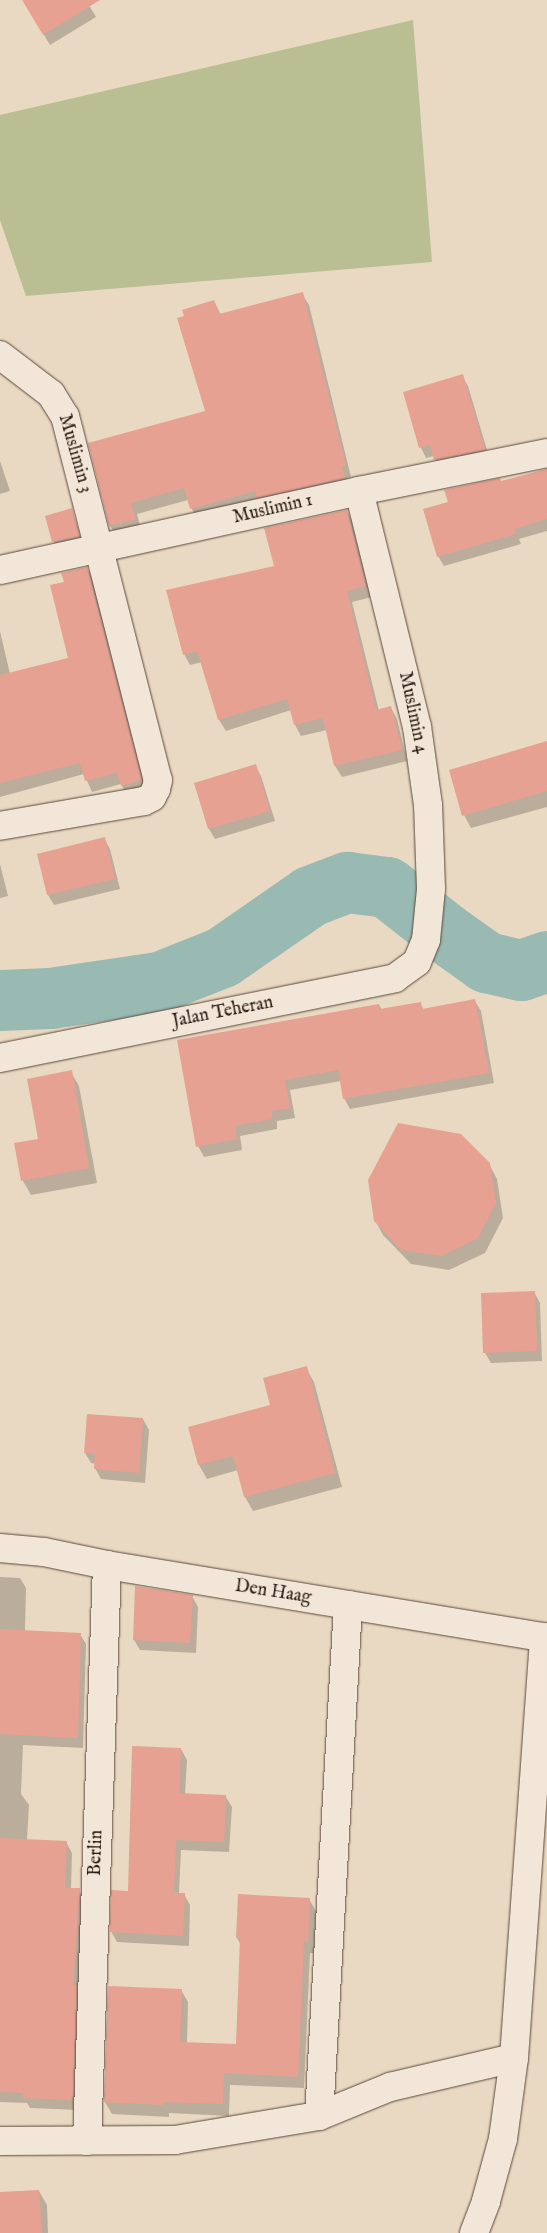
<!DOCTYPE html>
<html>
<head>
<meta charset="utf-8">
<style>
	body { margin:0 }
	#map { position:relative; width:547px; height:2233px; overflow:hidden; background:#ead9c2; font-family:"IM FELL English",serif }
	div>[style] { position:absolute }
	.green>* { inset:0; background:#b9bf92 }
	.shadow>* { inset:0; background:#0003 }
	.river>* { height:61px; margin:-30.5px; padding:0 30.5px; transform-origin:30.5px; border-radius:30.5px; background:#98bab2 }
	.building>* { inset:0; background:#e7a192 }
	.roads { filter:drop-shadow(0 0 1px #59483c) drop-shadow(0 0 1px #59483c) }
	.street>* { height:28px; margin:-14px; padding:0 14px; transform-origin:14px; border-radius:14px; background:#f1e6d7 }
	span { translate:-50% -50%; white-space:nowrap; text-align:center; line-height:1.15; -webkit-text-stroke:5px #f1e6d7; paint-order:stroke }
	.street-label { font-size:18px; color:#291810 }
</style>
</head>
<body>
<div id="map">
	<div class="green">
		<i style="clip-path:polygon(413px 20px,432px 262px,26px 296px,0 220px,0 115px)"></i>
	</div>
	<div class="shadow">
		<i style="clip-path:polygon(23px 0,86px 0,96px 17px,50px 45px)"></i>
		<i style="clip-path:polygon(302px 294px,309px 305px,351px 477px,347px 478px,350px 489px,197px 520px,188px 500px,137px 514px,141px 530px,117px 537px,110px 526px,90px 444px,206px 412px,214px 301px,221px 315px)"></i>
		<i style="clip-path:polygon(462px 376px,468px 386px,490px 460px,442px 470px,434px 456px,426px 458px,421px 448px,405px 393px)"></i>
		<i style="clip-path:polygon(0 461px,10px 491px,0 494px)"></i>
		<i style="clip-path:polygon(547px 469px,547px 531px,519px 539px,521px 544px,444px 566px,438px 556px,450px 503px,501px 482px)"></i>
		<i style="clip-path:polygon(72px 509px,82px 542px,56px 547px,46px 517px)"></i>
		<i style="clip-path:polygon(347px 511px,353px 522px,372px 597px,352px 602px,379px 711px,391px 708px,397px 719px,407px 761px,342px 777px,335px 766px,327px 730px,301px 736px,295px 725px,291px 710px,226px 731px,219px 720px,202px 662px,190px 665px,184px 654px,276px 567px)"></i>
		<i style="clip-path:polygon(87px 568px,93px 579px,147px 792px,128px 797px,121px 784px,92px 792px,84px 774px,0 797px,0 631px,10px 674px,70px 659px,65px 583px)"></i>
		<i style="clip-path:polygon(547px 743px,547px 807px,471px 828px,464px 815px)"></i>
		<i style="clip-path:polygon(255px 765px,261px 776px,275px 821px,215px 839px,209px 829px,196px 784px)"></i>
		<i style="clip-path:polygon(104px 838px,110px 849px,120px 889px,54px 905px,48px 895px,38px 854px)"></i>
		<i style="clip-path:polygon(0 864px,8px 896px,0 898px)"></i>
		<i style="clip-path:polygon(475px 1001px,481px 1011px,494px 1083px,350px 1109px,344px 1098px,341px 1081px,290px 1090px,295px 1118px,277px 1121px,277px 1129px,240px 1136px,242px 1150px,204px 1157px,198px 1146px,379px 1005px,382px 1010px,420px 1003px,424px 1010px)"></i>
		<i style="clip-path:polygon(71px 1072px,79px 1086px,97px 1183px,31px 1195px,23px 1181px)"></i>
		<i style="clip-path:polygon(489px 1164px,497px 1179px,503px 1218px,485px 1253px,449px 1270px,411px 1264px,383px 1235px,375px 1220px)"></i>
		<i style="clip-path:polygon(534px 1292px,540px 1303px,542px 1361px,491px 1363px,485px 1353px)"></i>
		<i style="clip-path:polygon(306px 1368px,314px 1382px,342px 1487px,253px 1511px,245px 1497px,238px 1470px,207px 1479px,199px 1465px,189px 1428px,271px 1406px)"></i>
		<i style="clip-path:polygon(143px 1419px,149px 1430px,145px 1483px,101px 1479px,95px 1468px,96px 1464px,91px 1463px,85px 1453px)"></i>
		<i style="clip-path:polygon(0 1577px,20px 1578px,26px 1588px,25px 1631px,80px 1634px,86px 1644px,83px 1748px,23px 1745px,21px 1794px,29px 1805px,27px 1840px,66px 1842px,72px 1853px,71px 1889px,79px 1890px,85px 1900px,78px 2110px,30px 2108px,27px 2103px,0 2102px)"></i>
		<i style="clip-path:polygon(192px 1596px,198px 1607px,196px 1653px,140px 1650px,134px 1640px)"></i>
		<i style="clip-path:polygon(181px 1749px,187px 1760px,185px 1795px,226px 1797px,232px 1807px,229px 1852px,181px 1850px,179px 1894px,184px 1894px,190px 1905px,189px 1946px,117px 1942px,111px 1931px,129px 1892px)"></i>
		<i style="clip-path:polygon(309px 1899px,316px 1911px,314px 1953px,310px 1953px,304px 2088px,230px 2085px,229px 2116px,169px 2113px,169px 2117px,112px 2114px,105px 2102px,181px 1990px,188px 2002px,187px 2044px,237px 2046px,241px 1945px,237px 1938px)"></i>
		<i style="clip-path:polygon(39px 2191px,47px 2205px,48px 2233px,0 2233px,0 2193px)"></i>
	</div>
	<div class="river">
		<i style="left:0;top:1000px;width:50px;rotate:-2.3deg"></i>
		<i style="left:50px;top:998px;width:110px;rotate:-8.4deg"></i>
		<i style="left:159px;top:982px;width:68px;rotate:-21.6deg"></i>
		<i style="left:222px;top:957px;width:107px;rotate:-34.7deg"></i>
		<i style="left:310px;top:896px;width:40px;rotate:-21deg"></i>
		<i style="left:347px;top:882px;width:40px;rotate:7.1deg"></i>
		<i style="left:387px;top:887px;width:73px;rotate:38.3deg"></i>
		<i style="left:444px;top:932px;width:52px;rotate:35.5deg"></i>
		<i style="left:486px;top:962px;width:36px;rotate:13deg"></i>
		<i style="left:521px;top:970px;width:28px;rotate:-19deg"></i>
	</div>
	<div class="building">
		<i style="clip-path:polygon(22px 0,100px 0,43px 35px)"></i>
		<i style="clip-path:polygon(303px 292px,346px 466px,342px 467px,345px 478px,257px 498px,255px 491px,190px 509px,184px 488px,131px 503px,136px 519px,109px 526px,88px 443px,205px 411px,177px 318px,184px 316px,182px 310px,214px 300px,219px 314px)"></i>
		<i style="clip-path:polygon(463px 374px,485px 450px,434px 460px,430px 445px,419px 448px,403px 392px)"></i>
		<i style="clip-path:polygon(547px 469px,547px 519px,514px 529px,516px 534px,437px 557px,423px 509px,448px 502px,444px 490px,500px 478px,501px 481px)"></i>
		<i style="clip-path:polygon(72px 508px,80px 536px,52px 542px,45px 516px)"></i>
		<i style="clip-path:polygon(347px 510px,366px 586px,347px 591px,376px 710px,391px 706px,402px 750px,334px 766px,323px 718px,294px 725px,287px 699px,218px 720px,197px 651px,183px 655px,166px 590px,274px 566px,264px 528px)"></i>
		<i style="clip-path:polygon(87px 567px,142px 780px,121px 786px,117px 773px,85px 781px,80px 763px,0 783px,0 675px,68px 658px,50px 585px,64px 582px,61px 573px)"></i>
		<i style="clip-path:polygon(547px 741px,547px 791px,462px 816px,449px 770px)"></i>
		<i style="clip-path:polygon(256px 764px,270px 811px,208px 829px,194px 783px)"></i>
		<i style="clip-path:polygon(105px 837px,115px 879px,47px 895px,37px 854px)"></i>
		<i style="clip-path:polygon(475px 999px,489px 1073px,343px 1099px,338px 1070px,285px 1080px,290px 1108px,272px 1111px,272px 1119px,235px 1126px,237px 1139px,196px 1147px,177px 1040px,379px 1004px,380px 1009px,421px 1002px,422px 1009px)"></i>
		<i style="clip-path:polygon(72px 1070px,89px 1168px,21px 1181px,14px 1143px,38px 1139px,27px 1079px)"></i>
		<i style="clip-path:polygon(398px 1123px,461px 1134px,490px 1163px,496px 1203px,477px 1239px,441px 1256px,401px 1250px,374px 1221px,368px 1180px)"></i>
		<i style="clip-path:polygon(535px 1291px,537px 1351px,483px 1353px,481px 1293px)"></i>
		<i style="clip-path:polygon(307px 1366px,335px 1473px,244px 1497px,233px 1456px,198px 1465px,188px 1427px,270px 1405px,263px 1378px)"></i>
		<i style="clip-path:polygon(87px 1414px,143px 1418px,139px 1473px,94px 1469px,95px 1454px,84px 1453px)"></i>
		<i style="clip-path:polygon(135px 1586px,193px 1595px,190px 1643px,133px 1640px)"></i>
		<i style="clip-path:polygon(0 1629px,81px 1633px,78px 1738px,0 1734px)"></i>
		<i style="clip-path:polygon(132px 1746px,181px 1748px,179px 1793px,226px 1795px,224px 1842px,176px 1840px,174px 1893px,185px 1893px,183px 1936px,110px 1932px,111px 1890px,128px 1891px)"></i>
		<i style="clip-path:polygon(0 1838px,67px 1841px,65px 1888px,80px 1888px,73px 1985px,77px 1985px,73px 2100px,23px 2098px,23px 2093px,0 2092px)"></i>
		<i style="clip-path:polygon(238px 1894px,310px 1898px,308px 1942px,304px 1941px,298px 2077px,224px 2073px,223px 2104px,163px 2102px,163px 2105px,104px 2102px,108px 1986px,182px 1989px,180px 2042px,236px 2044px,240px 1938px,236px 1938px)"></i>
		<i style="clip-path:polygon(39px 2190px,42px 2233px,0 2233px,0 2192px)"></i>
	</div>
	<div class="roads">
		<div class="street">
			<i style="left:0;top:355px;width:64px;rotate:37.4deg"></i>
			<i style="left:51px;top:394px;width:26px;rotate:58deg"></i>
			<i style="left:65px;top:416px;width:376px;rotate:75.7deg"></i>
			<i style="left:158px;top:780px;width:9px;rotate:103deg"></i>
			<i style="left:156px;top:789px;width:9px;rotate:117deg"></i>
			<i style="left:152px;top:797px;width:9px;rotate:153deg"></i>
			<i style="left:144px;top:801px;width:146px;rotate:170.2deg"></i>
			<i style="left:0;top:570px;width:368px;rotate:-12.4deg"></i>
			<i style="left:359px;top:491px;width:192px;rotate:-11.4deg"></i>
			<i style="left:0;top:1058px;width:403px;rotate:-11.4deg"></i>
			<i style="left:395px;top:978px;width:27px;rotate:-36deg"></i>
			<i style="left:417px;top:962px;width:24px;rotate:-68deg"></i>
			<i style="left:426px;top:940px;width:51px;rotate:-84.4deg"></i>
			<i style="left:431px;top:889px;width:84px;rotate:-92deg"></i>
			<i style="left:428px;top:805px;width:79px;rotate:-98deg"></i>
			<i style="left:417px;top:727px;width:243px;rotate:-103.8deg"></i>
			<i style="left:0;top:1548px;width:44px;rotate:5.2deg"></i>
			<i style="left:44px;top:1552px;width:64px;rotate:11.7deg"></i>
			<i style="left:107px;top:1565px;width:446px;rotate:9.4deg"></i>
			<i style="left:319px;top:2116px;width:512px;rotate:-86.75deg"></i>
			<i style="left:0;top:2141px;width:175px;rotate:-0.3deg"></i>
			<i style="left:175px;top:2140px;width:146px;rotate:-9.5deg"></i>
			<i style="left:319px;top:2116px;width:77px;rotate:-22.2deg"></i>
			<i style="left:390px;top:2087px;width:127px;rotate:-13.2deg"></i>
			<i style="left:87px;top:2141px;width:576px;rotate:-88.01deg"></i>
			<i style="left:474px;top:2233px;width:34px;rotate:-69deg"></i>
			<i style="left:486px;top:2201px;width:64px;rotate:-74.7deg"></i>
			<i style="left:503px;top:2139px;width:82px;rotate:-82.3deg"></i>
			<i style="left:514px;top:2058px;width:422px;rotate:-85.9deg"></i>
		</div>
	</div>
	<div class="street-label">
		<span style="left:74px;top:454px;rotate:74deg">Muslimin 3</span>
		<span style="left:273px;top:510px;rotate:-13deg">Muslimin 1</span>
		<span style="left:412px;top:713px;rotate:78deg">Muslimin 4</span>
		<span style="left:223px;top:1013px;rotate:-11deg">Jalan Teheran</span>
		<span style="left:273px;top:1593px;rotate:9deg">Den Haag</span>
		<span style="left:97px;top:1853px;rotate:-88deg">Berlin</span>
	</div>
</div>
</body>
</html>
